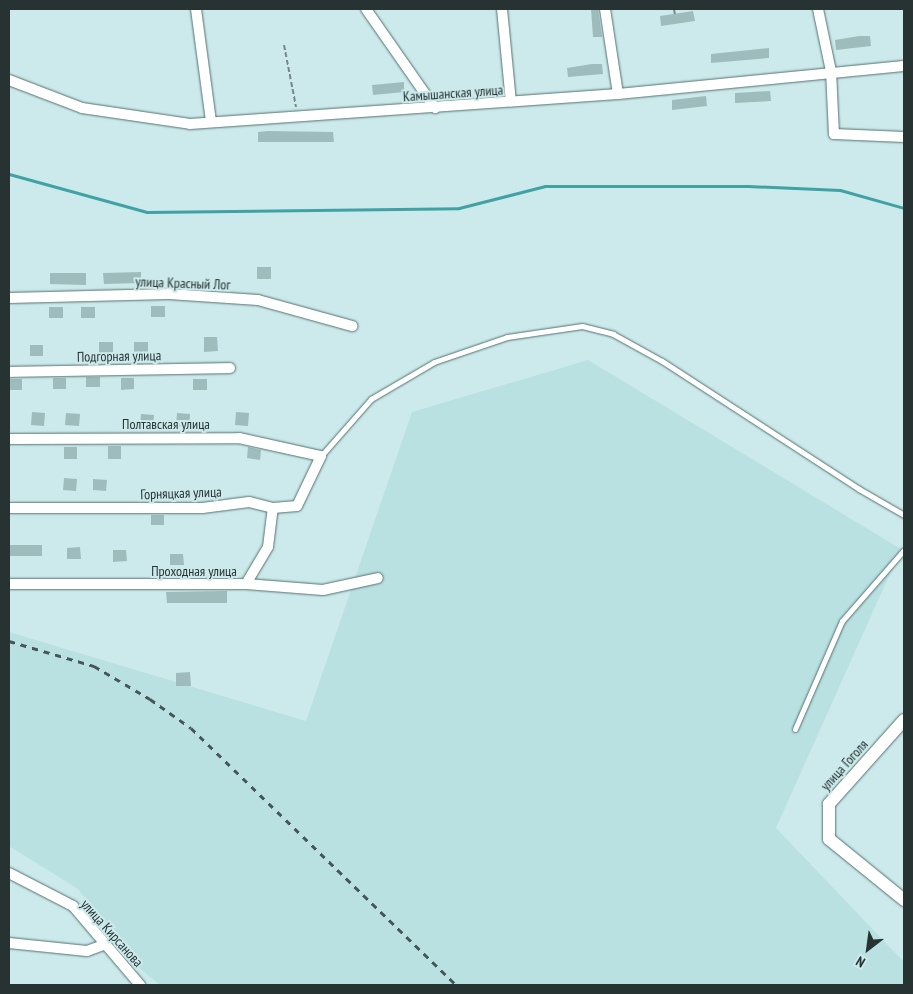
<!DOCTYPE html>
<html>
<head>
<meta charset="utf-8">
<style>
	body { margin:0 }
	#map { position:relative; width:913px; height:994px; overflow:hidden; background:#cceaeb; font-family:"PT Sans Narrow",sans-serif }
	div>[style] { position:absolute }
	.built>* { inset:0; background:#b9e1e1 }
	.stream>* { height:3px; margin:-1.5px; padding:0 1.5px; transform-origin:1.5px; border-radius:1.5px; background:#40a2a4 }
	.building>* { inset:0; background:#9fbcbc }
	.path>* { height:2px; margin-top:-1px; transform-origin:0; background:repeating-linear-gradient(90deg,#748889 0 5px,transparent 0 7.5px) }
	.roads { filter:drop-shadow(0 0 1px #557171) drop-shadow(0 0 1px #557171) }
	.service>* { height:5px; margin:-2.5px; padding:0 2.5px; transform-origin:2.5px; border-radius:2.5px; background:#fff }
	.minor>* { height:10px; margin:-5px; padding:0 5px; transform-origin:5px; border-radius:5px; background:#fff }
	.tertiary>* { height:12px; margin:-6px; padding:0 6px; transform-origin:6px; border-radius:6px; background:#fff }
	.rail>* { height:3px; margin-top:-1.5px; transform-origin:0; background:repeating-linear-gradient(90deg,#465556 0 6px,transparent 0 12px) }
	span { translate:-50% -50%; white-space:nowrap; text-align:center; line-height:1.15; -webkit-text-stroke:4px #cceaeb; paint-order:stroke }
	.street-label { font-size:14px; color:#273233 }
	.frame { position:absolute; inset:0; border:10px solid #273233; pointer-events:none }
	.north { position:absolute; left:843px; top:924px; width:50px; height:50px; -webkit-text-stroke:4px #cceaeb; paint-order:stroke; rotate:210deg; font-size:14px; font-weight:700; line-height:20px; text-align:center; color:#273233 }
	.north::after { content:''; display:block; margin:auto; width:18px; height:22px; background:#273233; clip-path:polygon(50% 0,100% 100%,50% 72%,0 100%) }
</style>
</head>
<body>
<div id="map">
	<div class="built">
		<i style="clip-path:polygon(588px 360px,901px 549px,776px 828px,904px 962px,904px 985px,160px 985px,137px 966px,78px 889px,9px 846px,9px 632px,306px 721px,412px 412px)"></i>
	</div>
	<div class="stream">
		<i style="left:9px;top:174px;width:143px;rotate:15.4deg"></i>
		<i style="left:147px;top:212px;width:312px;rotate:-0.7deg"></i>
		<i style="left:459px;top:208px;width:89px;rotate:-14.3deg"></i>
		<i style="left:545px;top:186px;width:203px"></i>
		<i style="left:748px;top:186px;width:92px;rotate:2.5deg"></i>
		<i style="left:840px;top:190px;width:66px;rotate:15.7deg"></i>
	</div>
	<div class="building">
		<i style="clip-path:polygon(591px 9px,598px 9px,602px 37px,593px 37px)"></i>
		<i style="clip-path:polygon(693px 11px,695px 21px,661px 26px,660px 16px)"></i>
		<i style="clip-path:polygon(859px 36px,870px 36px,871px 46px,836px 50px,835px 40px)"></i>
		<i style="clip-path:polygon(769px 48px,769px 58px,711px 63px,711px 54px)"></i>
		<i style="clip-path:polygon(592px 64px,602px 64px,603px 74px,568px 77px,567px 68px)"></i>
		<i style="clip-path:polygon(404px 82px,404px 92px,373px 95px,372px 85px)"></i>
		<i style="clip-path:polygon(770px 91px,771px 101px,735px 103px,735px 93px)"></i>
		<i style="clip-path:polygon(706px 96px,707px 106px,672px 110px,672px 100px)"></i>
		<i style="clip-path:polygon(268px 131px,333px 132px,334px 142px,258px 142px,258px 132px)"></i>
		<i style="clip-path:polygon(257px 267px,271px 267px,271px 279px,257px 279px)"></i>
		<i style="clip-path:polygon(141px 272px,141px 283px,104px 284px,103px 273px)"></i>
		<i style="clip-path:polygon(50px 273px,86px 273px,86px 285px,50px 284px)"></i>
		<i style="clip-path:polygon(151px 306px,165px 306px,165px 317px,151px 317px)"></i>
		<i style="clip-path:polygon(49px 307px,63px 307px,63px 318px,49px 318px)"></i>
		<i style="clip-path:polygon(81px 307px,95px 307px,95px 318px,81px 318px)"></i>
		<i style="clip-path:polygon(204px 337px,217px 337px,218px 351px,204px 352px)"></i>
		<i style="clip-path:polygon(99px 342px,113px 342px,113px 353px,99px 353px)"></i>
		<i style="clip-path:polygon(134px 342px,148px 342px,148px 353px,134px 353px)"></i>
		<i style="clip-path:polygon(30px 345px,43px 345px,43px 356px,30px 356px)"></i>
		<i style="clip-path:polygon(86px 377px,100px 377px,100px 387px,86px 387px)"></i>
		<i style="clip-path:polygon(53px 378px,66px 378px,66px 389px,53px 389px)"></i>
		<i style="clip-path:polygon(121px 378px,134px 378px,134px 389px,121px 390px)"></i>
		<i style="clip-path:polygon(9px 379px,22px 379px,22px 390px,9px 390px)"></i>
		<i style="clip-path:polygon(193px 379px,207px 379px,207px 390px,193px 390px)"></i>
		<i style="clip-path:polygon(32px 412px,45px 413px,44px 426px,31px 425px)"></i>
		<i style="clip-path:polygon(236px 412px,249px 413px,248px 426px,235px 425px)"></i>
		<i style="clip-path:polygon(66px 413px,80px 414px,79px 426px,65px 425px)"></i>
		<i style="clip-path:polygon(177px 413px,190px 414px,189px 427px,176px 426px)"></i>
		<i style="clip-path:polygon(141px 414px,154px 415px,153px 428px,140px 427px)"></i>
		<i style="clip-path:polygon(108px 446px,121px 446px,121px 459px,108px 459px)"></i>
		<i style="clip-path:polygon(64px 447px,77px 447px,77px 459px,64px 459px)"></i>
		<i style="clip-path:polygon(248px 447px,261px 450px,260px 460px,247px 458px)"></i>
		<i style="clip-path:polygon(64px 478px,77px 479px,76px 491px,63px 490px)"></i>
		<i style="clip-path:polygon(93px 479px,107px 480px,106px 491px,93px 490px)"></i>
		<i style="clip-path:polygon(151px 515px,164px 515px,164px 525px,151px 525px)"></i>
		<i style="clip-path:polygon(9px 545px,42px 545px,42px 556px,9px 556px)"></i>
		<i style="clip-path:polygon(80px 547px,81px 559px,67px 559px,67px 548px)"></i>
		<i style="clip-path:polygon(113px 550px,126px 550px,127px 561px,113px 562px)"></i>
		<i style="clip-path:polygon(170px 554px,183px 554px,184px 565px,170px 565px)"></i>
		<i style="clip-path:polygon(227px 591px,227px 603px,167px 603px,166px 592px)"></i>
		<i style="clip-path:polygon(190px 672px,191px 686px,176px 686px,176px 673px)"></i>
	</div>
	<div class="path">
		<i style="left:674px;top:9px;width:6px;rotate:81deg"></i>
		<i style="left:284px;top:45px;width:63px;rotate:79deg"></i>
	</div>
	<div class="roads">
		<div class="service">
			<i style="left:321px;top:456px;width:76px;rotate:-48.7deg"></i>
			<i style="left:371px;top:399px;width:73px;rotate:-30.4deg"></i>
			<i style="left:434px;top:362px;width:77px;rotate:-18.9deg"></i>
			<i style="left:507px;top:337px;width:76px;rotate:-8.3deg"></i>
			<i style="left:582px;top:326px;width:32px;rotate:14deg"></i>
			<i style="left:613px;top:334px;width:56px;rotate:28.9deg"></i>
			<i style="left:662px;top:361px;width:235px;rotate:33deg"></i>
			<i style="left:859px;top:489px;width:52px;rotate:30deg"></i>
			<i style="left:795px;top:729px;width:118px;rotate:-66.5deg"></i>
			<i style="left:842px;top:621px;width:94px;rotate:-48.9deg"></i>
		</div>
		<div class="minor">
			<i style="left:196px;top:9px;width:114px;rotate:82.4deg"></i>
			<i style="left:366px;top:9px;width:121px;rotate:55.1deg"></i>
			<i style="left:502px;top:9px;width:93px;rotate:84.5deg"></i>
			<i style="left:605px;top:9px;width:86px;rotate:81.3deg"></i>
			<i style="left:818px;top:9px;width:63px;rotate:78.2deg"></i>
			<i style="left:831px;top:71px;width:63px;rotate:87.3deg"></i>
			<i style="left:834px;top:134px;width:70px;rotate:2.5deg"></i>
			<i style="left:9px;top:80px;width:78px;rotate:21deg"></i>
			<i style="left:82px;top:108px;width:109px;rotate:8.4deg"></i>
			<i style="left:190px;top:124px;width:429px;rotate:-4deg"></i>
			<i style="left:618px;top:94px;width:287px;rotate:-5.6deg"></i>
			<i style="left:9px;top:298px;width:160px;rotate:-1.4deg"></i>
			<i style="left:169px;top:294px;width:89px;rotate:3.9deg"></i>
			<i style="left:258px;top:300px;width:98px;rotate:15.5deg"></i>
			<i style="left:9px;top:372px;width:221px;rotate:-1deg"></i>
			<i style="left:9px;top:439px;width:230px;rotate:-0.2deg"></i>
			<i style="left:239px;top:438px;width:84px;rotate:12.4deg"></i>
			<i style="left:321px;top:456px;width:55px;rotate:115.6deg"></i>
			<i style="left:297px;top:506px;width:24px;rotate:175deg"></i>
			<i style="left:273px;top:508px;width:25px;rotate:-166deg"></i>
			<i style="left:249px;top:502px;width:47px;rotate:172.7deg"></i>
			<i style="left:202px;top:508px;width:193px;rotate:180deg"></i>
			<i style="left:9px;top:584px;width:237px"></i>
			<i style="left:246px;top:584px;width:77px;rotate:4.5deg"></i>
			<i style="left:323px;top:590px;width:56px;rotate:-12.3deg"></i>
			<i style="left:246px;top:584px;width:43px;rotate:-59.3deg"></i>
			<i style="left:268px;top:547px;width:39px;rotate:-83deg"></i>
			<i style="left:9px;top:873px;width:72px;rotate:27.3deg"></i>
			<i style="left:73px;top:906px;width:104px;rotate:49.7deg"></i>
			<i style="left:9px;top:943px;width:78px;rotate:5.9deg"></i>
			<i style="left:87px;top:951px;width:20px;rotate:-20deg"></i>
		</div>
		<div class="tertiary">
			<i style="left:904px;top:720px;width:113px;rotate:131.8deg"></i>
			<i style="left:829px;top:804px;width:35px;rotate:90deg"></i>
			<i style="left:829px;top:839px;width:97px;rotate:39.1deg"></i>
		</div>
	</div>
	<div class="rail">
		<i style="left:9px;top:641px;width:89px;rotate:16.4deg"></i>
		<i style="left:94px;top:666px;width:65px;rotate:30.5deg"></i>
		<i style="left:150px;top:699px;width:50px;rotate:35.3deg"></i>
		<i style="left:191px;top:728px;width:369px;rotate:44.1deg"></i>
	</div>
	<div class="street-label">
		<span style="left:453px;top:93px;rotate:-4deg">Камышанская улица</span>
		<span style="left:183px;top:283px;rotate:2deg">улица Красный Лог</span>
		<span style="left:119px;top:356px;rotate:-1deg">Подгорная улица</span>
		<span style="left:166px;top:424px">Полтавская улица</span>
		<span style="left:181px;top:493px;rotate:-2deg">Горняцкая улица</span>
		<span style="left:194px;top:571px">Проходная улица</span>
		<span style="left:844px;top:765px;rotate:-48deg">улица Гоголя</span>
		<span style="left:112px;top:933px;rotate:48deg">улица Кирсанова</span>
	</div>
	<div class="frame"></div>
	<div class="north">N</div>
</div>
</body>
</html>
